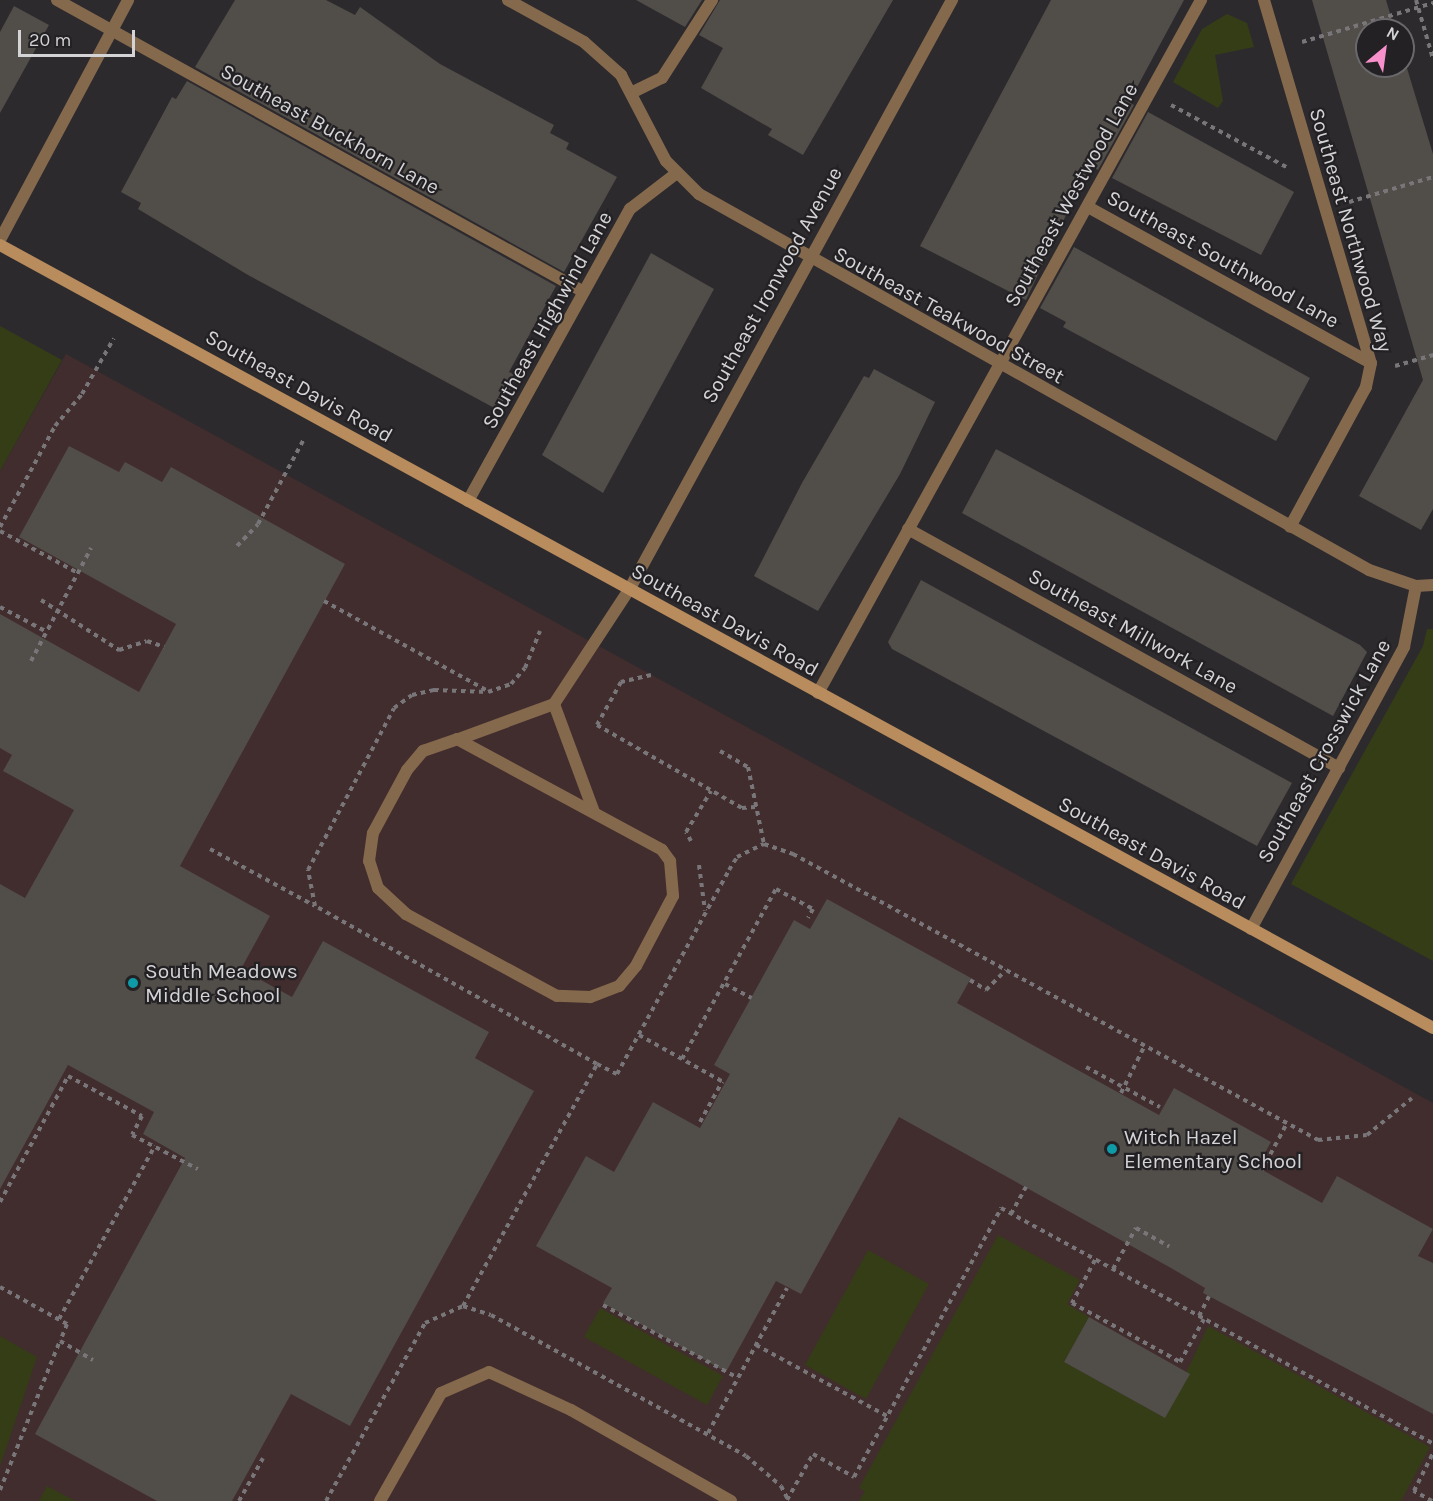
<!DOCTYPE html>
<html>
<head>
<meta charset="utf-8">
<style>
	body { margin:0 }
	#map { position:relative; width:1433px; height:1501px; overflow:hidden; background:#2d2a2e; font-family:Karla,sans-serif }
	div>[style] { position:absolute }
	.education>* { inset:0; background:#412d2d }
	.green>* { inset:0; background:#353d17 }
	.building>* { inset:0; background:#514d49 }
	.path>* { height:4px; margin-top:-2px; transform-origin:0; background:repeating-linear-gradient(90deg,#79767a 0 4.5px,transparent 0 9px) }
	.lane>* { height:12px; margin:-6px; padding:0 6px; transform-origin:6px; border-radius:6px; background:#85694d }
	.street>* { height:12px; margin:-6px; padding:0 6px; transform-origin:6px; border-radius:6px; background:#85694d }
	.secondary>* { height:12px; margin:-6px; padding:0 6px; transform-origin:6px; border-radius:6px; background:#b88c5d }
	.dots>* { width:16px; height:16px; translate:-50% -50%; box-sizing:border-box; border:3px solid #232124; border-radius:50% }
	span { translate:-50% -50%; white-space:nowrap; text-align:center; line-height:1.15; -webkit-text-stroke:4.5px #232124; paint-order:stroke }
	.street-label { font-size:21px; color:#d4d3d5 }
	.poi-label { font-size:21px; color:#d4d3d5 }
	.left { translate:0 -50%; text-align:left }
	.north { position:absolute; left:1355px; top:18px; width:60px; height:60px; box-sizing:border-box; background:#232124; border:2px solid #6a686b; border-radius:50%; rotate:29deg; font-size:16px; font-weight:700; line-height:24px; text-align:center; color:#d4d3d5 }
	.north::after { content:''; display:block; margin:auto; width:21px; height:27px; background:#f890cc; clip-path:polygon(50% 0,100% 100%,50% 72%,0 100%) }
	.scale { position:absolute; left:18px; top:30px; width:117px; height:27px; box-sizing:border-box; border:3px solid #d4d3d5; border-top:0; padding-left:8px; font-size:18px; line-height:21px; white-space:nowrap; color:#d4d3d5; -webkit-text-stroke:4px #232124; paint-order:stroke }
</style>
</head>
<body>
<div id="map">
	<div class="education">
		<i style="clip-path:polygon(66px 354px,1433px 1103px,1433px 1501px,0 1501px,0 471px)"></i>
	</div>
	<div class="green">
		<i style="clip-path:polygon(1227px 14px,1247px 23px,1254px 47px,1215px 55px,1223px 101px,1218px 108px,1173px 82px,1202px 29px)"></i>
		<i style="clip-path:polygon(0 326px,62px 360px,0 471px)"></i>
		<i style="clip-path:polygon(1427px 629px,1433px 629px,1433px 961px,1291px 884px,1423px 646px)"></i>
		<i style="clip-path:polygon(998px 1235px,1080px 1280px,1067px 1304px,1089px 1317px,1064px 1362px,1165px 1418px,1208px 1326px,1430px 1447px,1401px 1501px,859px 1501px,865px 1491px,859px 1488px)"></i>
		<i style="clip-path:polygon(868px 1250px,929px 1284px,866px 1399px,805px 1365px)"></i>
		<i style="clip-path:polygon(600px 1308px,723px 1376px,707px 1405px,584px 1337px)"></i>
		<i style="clip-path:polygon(0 1336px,37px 1357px,0 1466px)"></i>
		<i style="clip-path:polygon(47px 1486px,75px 1501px,39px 1501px)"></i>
	</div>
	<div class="building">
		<i style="clip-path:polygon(235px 0,326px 0,355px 15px,360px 7px,440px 64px,554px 125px,550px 133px,569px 143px,566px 149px,617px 177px,564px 272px,195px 67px)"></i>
		<i style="clip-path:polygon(636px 0,702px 0,685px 27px)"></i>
		<i style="clip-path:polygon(720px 0,893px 0,803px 155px,768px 135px,772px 129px,701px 88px,723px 48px,699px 35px)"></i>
		<i style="clip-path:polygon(1051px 0,1184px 0,1129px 102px,1134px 105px,1098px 170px,1092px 167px,1074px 198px,1026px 300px,920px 246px)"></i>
		<i style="clip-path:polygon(1312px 0,1386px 0,1395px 30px,1367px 30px,1367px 66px,1403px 66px,1403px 55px,1433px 154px,1433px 509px,1421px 530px,1359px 496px,1423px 380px)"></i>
		<i style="clip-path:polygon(14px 6px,49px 25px,0 113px,0 32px)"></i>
		<i style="clip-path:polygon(187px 81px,556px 286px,509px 372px,517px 376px,498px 410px,248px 275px,138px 209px,141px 203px,121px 192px,172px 97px,176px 99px)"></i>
		<i style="clip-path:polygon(1148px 112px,1294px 192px,1261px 255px,1112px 178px)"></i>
		<i style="clip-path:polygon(1074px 247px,1310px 378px,1276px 441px,1063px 327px,1066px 322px,1040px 308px)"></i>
		<i style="clip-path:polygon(651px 253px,714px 289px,603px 493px,542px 455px)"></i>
		<i style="clip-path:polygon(874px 369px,935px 402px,900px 474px,818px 611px,754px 576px,802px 483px,864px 376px,869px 378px)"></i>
		<i style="clip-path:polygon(69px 446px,119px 472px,125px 462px,162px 482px,171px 467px,345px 564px,180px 866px,270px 916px,241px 969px,292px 997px,323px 941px,489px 1032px,475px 1058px,534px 1091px,350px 1426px,291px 1394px,232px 1501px,157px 1501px,35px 1434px,185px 1158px,143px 1134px,154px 1112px,68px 1065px,0 1189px,0 884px,25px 898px,74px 810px,3px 771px,12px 755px,0 748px,0 614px,139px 692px,176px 624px,19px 537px)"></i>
		<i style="clip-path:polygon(996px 449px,1360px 645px,1367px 652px,1333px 716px,962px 513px)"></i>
		<i style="clip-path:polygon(921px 580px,1292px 783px,1257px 846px,892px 649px,888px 642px)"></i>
		<i style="clip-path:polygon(827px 899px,971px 978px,957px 1003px,1159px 1115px,1174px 1088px,1271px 1142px,1257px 1167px,1322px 1203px,1337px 1176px,1433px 1229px,1418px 1256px,1433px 1263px,1433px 1414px,1203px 1293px,1205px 1288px,1171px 1268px,899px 1117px,801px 1294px,776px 1281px,726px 1372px,603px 1303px,612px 1288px,536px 1246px,586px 1156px,614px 1172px,653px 1102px,700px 1128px,730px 1074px,714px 1065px,794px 920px,810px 929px)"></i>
		<i style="clip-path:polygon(1089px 1317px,1190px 1374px,1165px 1418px,1064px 1362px)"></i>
	</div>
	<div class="path">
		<i style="left:1416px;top:0;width:61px;rotate:73.9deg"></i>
		<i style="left:1302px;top:42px;width:137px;rotate:-16.6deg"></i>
		<i style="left:1171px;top:105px;width:131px;rotate:28.3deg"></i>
		<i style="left:1349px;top:202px;width:88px;rotate:-16.6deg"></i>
		<i style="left:1395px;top:366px;width:40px;rotate:-16deg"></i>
		<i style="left:0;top:527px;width:115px;rotate:-61.4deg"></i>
		<i style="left:55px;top:426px;width:42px;rotate:-49.8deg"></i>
		<i style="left:82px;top:394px;width:64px;rotate:-60.3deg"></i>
		<i style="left:0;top:531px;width:89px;rotate:28.3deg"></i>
		<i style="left:237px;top:546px;width:30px;rotate:-46deg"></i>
		<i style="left:258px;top:524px;width:97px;rotate:-61.6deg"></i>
		<i style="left:41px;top:600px;width:93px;rotate:32.7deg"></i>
		<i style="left:119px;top:650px;width:29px;rotate:-18deg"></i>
		<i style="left:147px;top:641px;width:18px;rotate:19deg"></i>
		<i style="left:324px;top:601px;width:187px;rotate:28.8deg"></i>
		<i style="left:0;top:607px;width:53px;rotate:28deg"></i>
		<i style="left:31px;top:661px;width:128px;rotate:-62deg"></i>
		<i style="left:651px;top:675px;width:31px;rotate:167deg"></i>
		<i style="left:621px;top:682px;width:49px;rotate:119.2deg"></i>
		<i style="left:597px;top:725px;width:167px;rotate:29.8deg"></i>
		<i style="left:742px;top:808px;width:13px;rotate:-4deg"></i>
		<i style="left:720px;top:751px;width:32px;rotate:30deg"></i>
		<i style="left:748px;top:767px;width:79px;rotate:78.3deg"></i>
		<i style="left:691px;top:841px;width:10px;rotate:-119deg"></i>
		<i style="left:686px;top:832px;width:48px;rotate:-58.6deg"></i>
		<i style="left:210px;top:849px;width:119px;rotate:28.5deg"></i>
		<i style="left:699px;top:865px;width:46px;rotate:82.6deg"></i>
		<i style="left:970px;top:980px;width:19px;rotate:32deg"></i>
		<i style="left:986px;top:990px;width:28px;rotate:-45deg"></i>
		<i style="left:725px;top:984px;width:30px;rotate:28deg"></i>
		<i style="left:639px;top:1035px;width:98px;rotate:29.2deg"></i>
		<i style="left:682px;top:1059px;width:194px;rotate:-61.1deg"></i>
		<i style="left:776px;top:889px;width:42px;rotate:28.4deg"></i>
		<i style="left:813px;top:909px;width:10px;rotate:119deg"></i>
		<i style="left:597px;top:1064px;width:22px;rotate:27deg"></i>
		<i style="left:617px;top:1074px;width:233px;rotate:-61.2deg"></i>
		<i style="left:729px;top:870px;width:15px;rotate:-58deg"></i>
		<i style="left:737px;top:857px;width:30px;rotate:-26deg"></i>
		<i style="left:764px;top:844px;width:31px;rotate:19deg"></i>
		<i style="left:793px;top:854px;width:598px;rotate:28.58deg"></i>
		<i style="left:1318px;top:1140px;width:49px;rotate:-5.8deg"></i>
		<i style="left:1367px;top:1135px;width:58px;rotate:-39.4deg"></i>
		<i style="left:1086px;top:1067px;width:84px;rotate:28.4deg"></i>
		<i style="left:1121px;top:1093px;width:54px;rotate:-63.4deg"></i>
		<i style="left:700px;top:1122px;width:46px;rotate:-61.2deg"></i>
		<i style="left:1262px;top:1170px;width:53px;rotate:-62deg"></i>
		<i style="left:0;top:1202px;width:143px;rotate:-61.6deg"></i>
		<i style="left:68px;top:1076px;width:84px;rotate:28.4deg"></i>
		<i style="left:142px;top:1116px;width:21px;rotate:118deg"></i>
		<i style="left:132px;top:1135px;width:74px;rotate:27.3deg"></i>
		<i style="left:1011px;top:1214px;width:31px;rotate:-61deg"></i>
		<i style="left:1095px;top:1260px;width:49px;rotate:118.1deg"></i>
		<i style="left:1072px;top:1303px;width:123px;rotate:28.6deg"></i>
		<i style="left:1180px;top:1362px;width:49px;rotate:-60.8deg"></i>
		<i style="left:1113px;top:1269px;width:47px;rotate:-60.7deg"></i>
		<i style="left:1136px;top:1228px;width:38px;rotate:29deg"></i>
		<i style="left:0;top:1287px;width:77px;rotate:28.9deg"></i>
		<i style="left:67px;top:1324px;width:18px;rotate:112deg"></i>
		<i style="left:60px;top:1341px;width:38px;rotate:30deg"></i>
		<i style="left:603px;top:1305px;width:153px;rotate:28.4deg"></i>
		<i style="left:463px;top:1306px;width:277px;rotate:-61deg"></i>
		<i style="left:597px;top:1064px;width:323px;rotate:-150.7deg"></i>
		<i style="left:315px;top:906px;width:37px;rotate:-101deg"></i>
		<i style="left:308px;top:870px;width:183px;rotate:-62deg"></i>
		<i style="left:394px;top:708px;width:22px;rotate:-36deg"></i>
		<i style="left:412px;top:695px;width:23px;rotate:-13deg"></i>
		<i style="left:434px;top:690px;width:54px;rotate:2.1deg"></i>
		<i style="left:488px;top:692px;width:24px;rotate:-19deg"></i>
		<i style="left:511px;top:684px;width:21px;rotate:-49deg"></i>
		<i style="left:525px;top:668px;width:40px;rotate:-68deg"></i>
		<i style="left:1199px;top:1316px;width:22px;rotate:-63deg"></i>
		<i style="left:59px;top:1319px;width:198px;rotate:-61deg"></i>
		<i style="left:756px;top:1345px;width:149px;rotate:28.5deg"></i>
		<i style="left:708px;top:1433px;width:165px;rotate:-61.4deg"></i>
		<i style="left:0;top:1490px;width:161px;rotate:-68.1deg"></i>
		<i style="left:787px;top:1500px;width:53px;rotate:-60.5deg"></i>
		<i style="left:813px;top:1454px;width:47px;rotate:29.3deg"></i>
		<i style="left:854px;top:1477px;width:307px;rotate:-61.3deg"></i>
		<i style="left:1001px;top:1208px;width:492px;rotate:28.6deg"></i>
		<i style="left:239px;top:1501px;width:49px;rotate:-60.8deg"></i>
		<i style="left:326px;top:1501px;width:204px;rotate:-60.9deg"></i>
		<i style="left:425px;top:1323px;width:42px;rotate:-24.1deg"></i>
		<i style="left:463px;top:1306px;width:29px;rotate:18deg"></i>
		<i style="left:491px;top:1315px;width:291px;rotate:28.9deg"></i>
		<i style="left:746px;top:1456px;width:46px;rotate:40.6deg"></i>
		<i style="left:781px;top:1486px;width:16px;rotate:63deg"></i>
		<i style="left:1432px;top:1501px;width:21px;rotate:-151deg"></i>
		<i style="left:1414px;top:1491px;width:42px;rotate:-63.4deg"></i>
	</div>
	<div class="lane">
		<i style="left:57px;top:0;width:602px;rotate:28.99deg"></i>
		<i style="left:1264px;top:0;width:378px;rotate:73.6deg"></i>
		<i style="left:1371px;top:363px;width:25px;rotate:102deg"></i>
		<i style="left:1366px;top:387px;width:159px;rotate:118.5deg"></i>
		<i style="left:633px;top:92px;width:32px;rotate:-26deg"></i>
		<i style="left:662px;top:78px;width:93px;rotate:-57.3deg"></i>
		<i style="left:1088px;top:207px;width:323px;rotate:28.9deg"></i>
		<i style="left:468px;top:501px;width:334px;rotate:-61deg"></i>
		<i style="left:630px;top:209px;width:59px;rotate:-37.5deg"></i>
		<i style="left:908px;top:529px;width:493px;rotate:29deg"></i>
		<i style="left:818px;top:693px;width:792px;rotate:-61.07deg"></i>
		<i style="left:554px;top:704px;width:115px;rotate:69.7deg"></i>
		<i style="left:457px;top:739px;width:233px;rotate:28.4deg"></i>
		<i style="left:662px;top:850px;width:14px;rotate:54deg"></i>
		<i style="left:670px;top:861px;width:35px;rotate:85deg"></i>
		<i style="left:673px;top:896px;width:79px;rotate:117.9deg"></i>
		<i style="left:636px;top:966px;width:26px;rotate:130deg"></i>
		<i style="left:619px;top:986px;width:31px;rotate:159deg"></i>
		<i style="left:590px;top:997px;width:33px;rotate:-178deg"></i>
		<i style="left:557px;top:996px;width:172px;rotate:-151.5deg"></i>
		<i style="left:406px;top:914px;width:38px;rotate:-137deg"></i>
		<i style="left:378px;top:888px;width:28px;rotate:-108deg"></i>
		<i style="left:369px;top:861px;width:28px;rotate:-82deg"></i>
		<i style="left:373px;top:833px;width:72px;rotate:-61.6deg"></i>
		<i style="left:407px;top:770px;width:25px;rotate:-50deg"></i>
		<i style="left:423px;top:751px;width:36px;rotate:-19deg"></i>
		<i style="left:459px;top:739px;width:101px;rotate:-20.2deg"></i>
		<i style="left:554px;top:704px;width:136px;rotate:-56.7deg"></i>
		<i style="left:1251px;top:929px;width:321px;rotate:-61.5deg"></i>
		<i style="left:1404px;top:647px;width:62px;rotate:-78.9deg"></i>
		<i style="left:380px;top:1501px;width:124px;rotate:-60.5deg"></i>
		<i style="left:441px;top:1393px;width:52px;rotate:-23.6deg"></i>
		<i style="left:489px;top:1372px;width:90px;rotate:24.9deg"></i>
		<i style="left:571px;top:1410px;width:184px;rotate:29.6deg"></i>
	</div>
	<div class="street">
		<i style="left:508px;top:0;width:87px;rotate:28.9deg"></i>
		<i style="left:584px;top:42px;width:50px;rotate:41.7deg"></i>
		<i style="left:621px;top:75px;width:97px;rotate:62.4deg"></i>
		<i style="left:666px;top:161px;width:47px;rotate:45deg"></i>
		<i style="left:699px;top:194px;width:768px;rotate:29.3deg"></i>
		<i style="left:1369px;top:570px;width:50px;rotate:18.8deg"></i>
		<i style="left:1416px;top:586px;width:17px;rotate:-3deg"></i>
		<i style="left:0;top:240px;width:272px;rotate:-61.9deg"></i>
		<i style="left:629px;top:590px;width:673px;rotate:-61.3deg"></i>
	</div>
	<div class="secondary">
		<i style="left:0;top:245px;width:1633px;rotate:28.65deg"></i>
	</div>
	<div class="dots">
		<i style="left:133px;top:983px;background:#0f9aa8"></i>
		<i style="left:1112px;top:1149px;background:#0f9aa8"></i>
	</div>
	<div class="street-label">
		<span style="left:330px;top:129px;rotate:29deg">Southeast Buckhorn Lane</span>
		<span style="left:1071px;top:195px;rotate:-61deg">Southeast Westwood Lane</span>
		<span style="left:1351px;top:230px;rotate:74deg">Southeast Northwood Way</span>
		<span style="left:1223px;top:259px;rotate:29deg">Southeast Southwood Lane</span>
		<span style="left:772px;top:285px;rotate:-61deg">Southeast Ironwood Avenue</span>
		<span style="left:949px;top:315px;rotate:29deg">Southeast Teakwood Street</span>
		<span style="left:547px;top:320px;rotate:-61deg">Southeast Highwind Lane</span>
		<span style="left:299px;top:386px;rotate:29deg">Southeast Davis Road</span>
		<span style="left:725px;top:620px;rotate:29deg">Southeast Davis Road</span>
		<span style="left:1133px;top:631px;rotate:29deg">Southeast Millwork Lane</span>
		<span style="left:1324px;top:751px;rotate:-61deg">Southeast Crosswick Lane</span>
		<span style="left:1152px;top:853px;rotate:29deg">Southeast Davis Road</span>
	</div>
	<div class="poi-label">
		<span class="left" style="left:145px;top:983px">South Meadows<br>Middle School</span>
		<span class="left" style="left:1124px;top:1149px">Witch Hazel<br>Elementary School</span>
	</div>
	<div class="north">N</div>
	<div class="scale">20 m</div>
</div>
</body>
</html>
